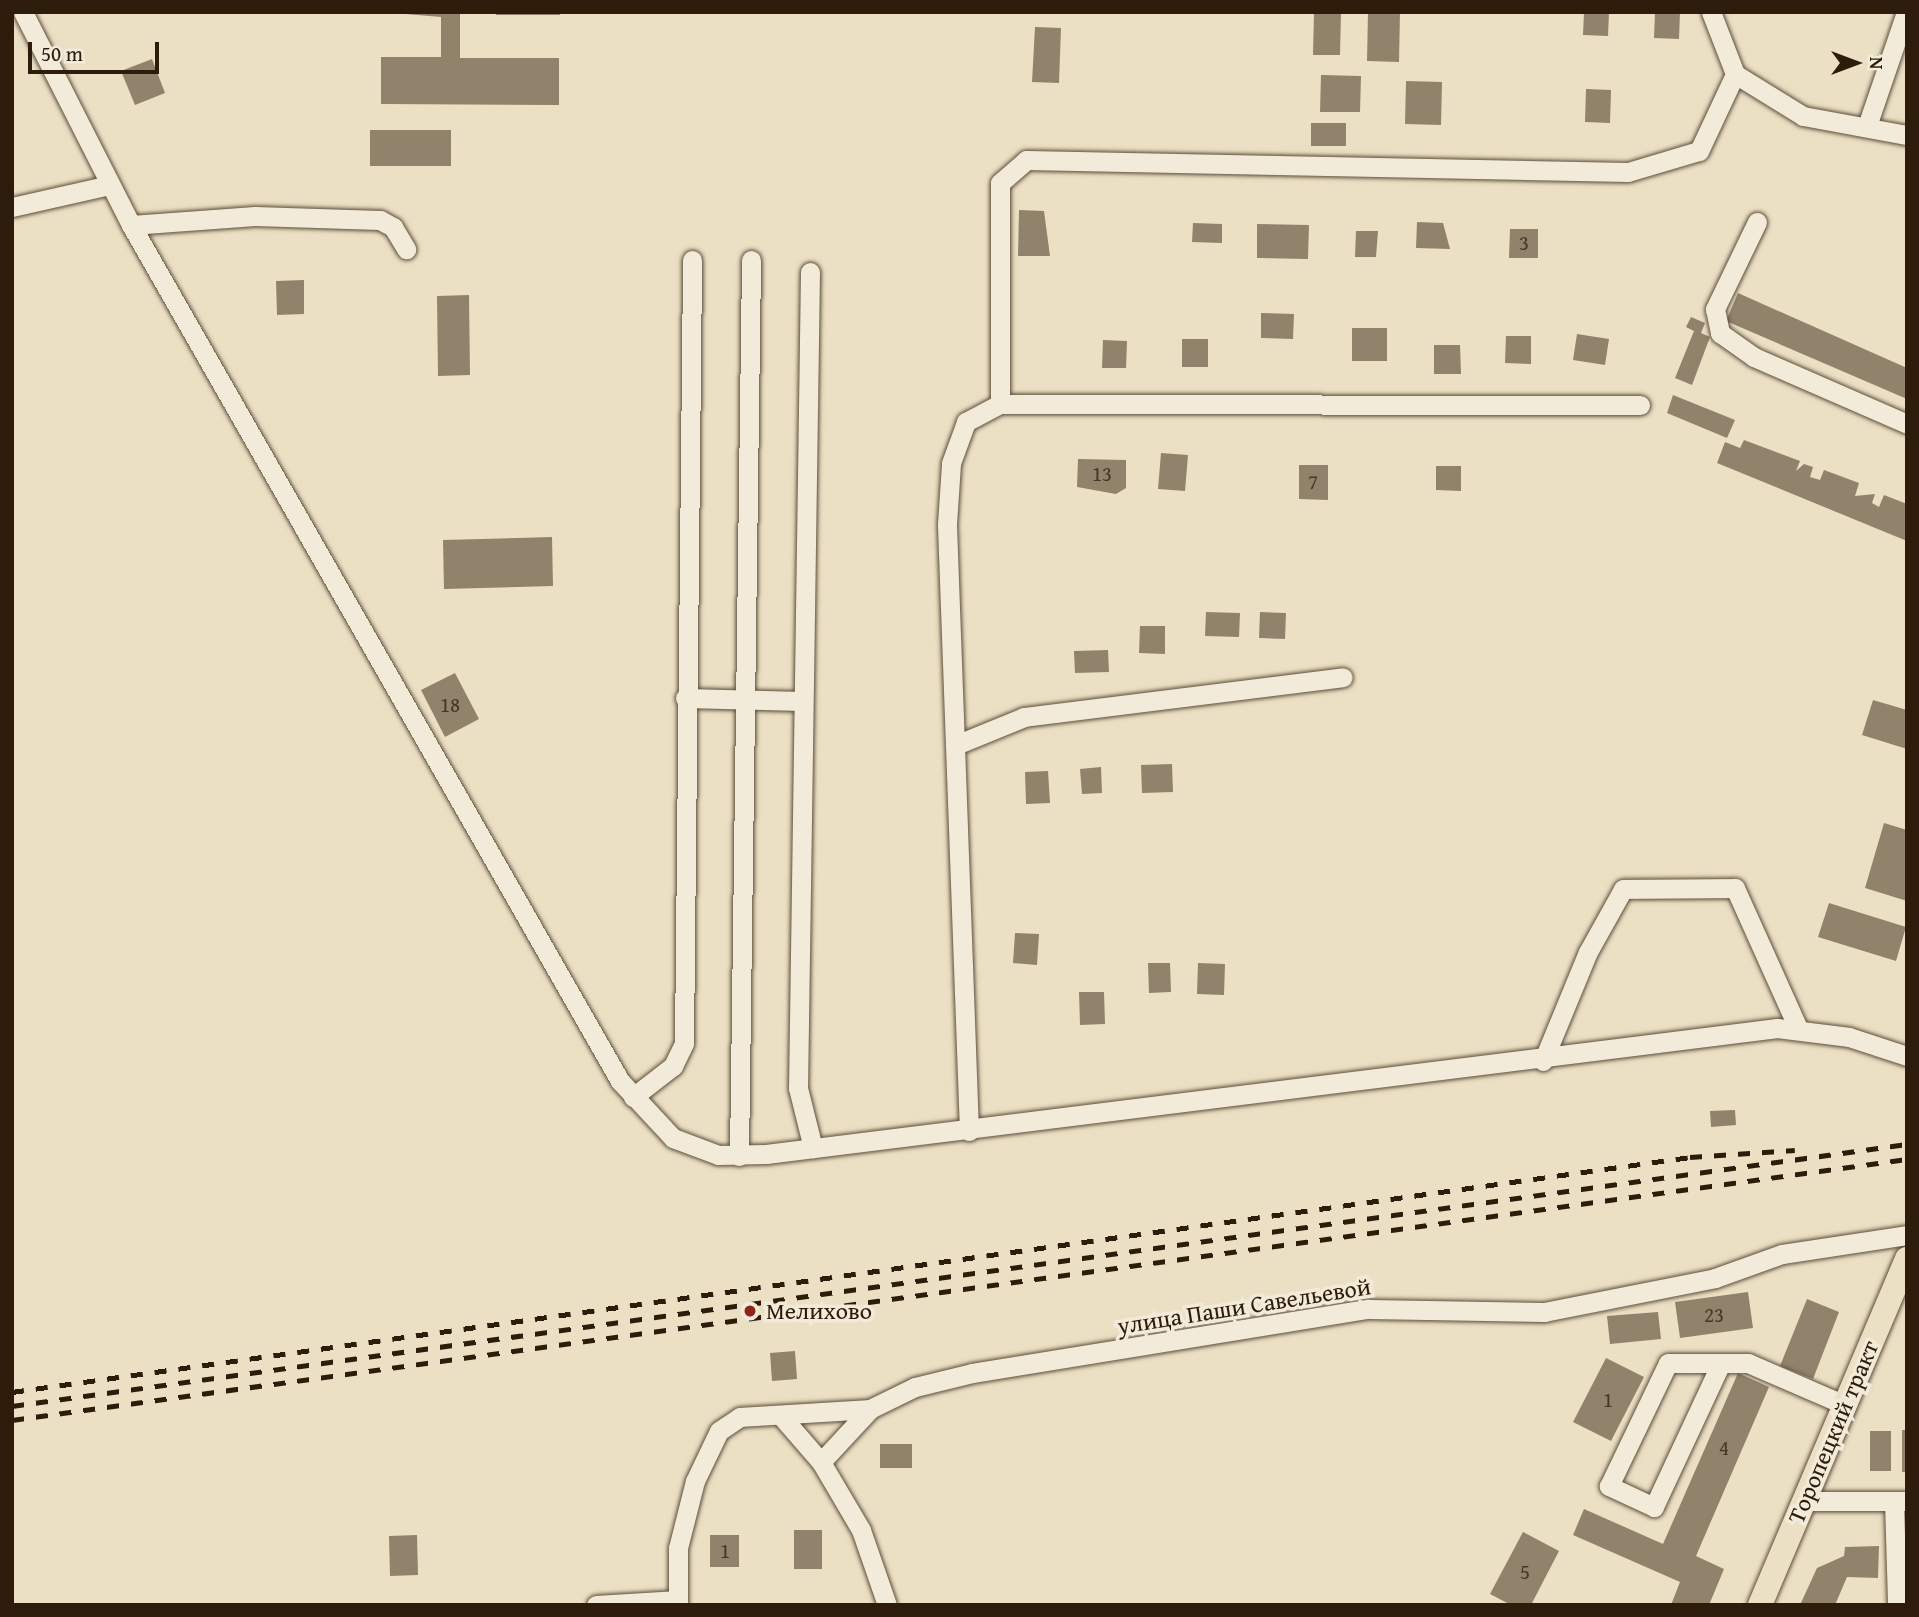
<!DOCTYPE html>
<html>
<head>
<meta charset="utf-8">
<style>
	body { margin:0 }
	#map { position:relative; width:1919px; height:1617px; overflow:hidden; background:#ece0c4; font-family:"Gentium Book Plus",serif }
	div>[style] { position:absolute }
	.building>* { inset:0; background:#90826b }
	.roads { filter:drop-shadow(0 0 2px #5d4d39) drop-shadow(0 0 2px #5d4d39) }
	.minor>* { height:19px; margin:-9.5px; padding:0 9.5px; transform-origin:9.5px; border-radius:9.5px; background:#f3ebd9 }
	.major>* { height:24px; margin:-12px; padding:0 12px; transform-origin:12px; border-radius:12px; background:#ece0c4 }
	.rail>* { height:5px; margin-top:-2.5px; transform-origin:0; background:repeating-linear-gradient(90deg,#2d1c0b 0 12px,transparent 0 24px) }
	.dots>* { width:19px; height:19px; translate:-50% -50%; box-sizing:border-box; border:4px solid #f3ebd9; border-radius:50% }
	span { translate:-50% -50%; white-space:nowrap; text-align:center; line-height:1.15; -webkit-text-stroke:7px #f3ebd9; paint-order:stroke }
	.number-label { font-size:21px; color:#463623 }
	.number-label span { -webkit-text-stroke-width:0 }
	.street-label { font-size:24px; color:#2d1c0b }
	.poi-label { font-size:24px; color:#2d1c0b }
	.left { translate:0 -50%; text-align:left }
	.frame { position:absolute; inset:0; border:14px solid #2d1c0b; pointer-events:none }
	.north { position:absolute; left:1821px; top:28px; width:70px; height:70px; -webkit-text-stroke:5px #f3ebd9; paint-order:stroke; rotate:90deg; font-size:19px; font-weight:700; line-height:28px; text-align:center; color:#2d1c0b }
	.north::after { content:''; display:block; margin:auto; width:24px; height:32px; background:#2d1c0b; clip-path:polygon(50% 0,100% 100%,50% 72%,0 100%) }
	.scale { position:absolute; left:28px; top:42px; width:131px; height:32px; box-sizing:border-box; border:4px solid #2d1c0b; border-top:0; padding-left:9px; font-size:21px; line-height:24px; white-space:nowrap; color:#2d1c0b; -webkit-text-stroke:5px #f3ebd9; paint-order:stroke }
</style>
</head>
<body>
<div id="map">
	<div class="building">
		<i style="clip-path:polygon(382px 12px,460px 12px,460px 58px,559px 58px,559px 105px,381px 104px,381px 57px,441px 57px,441px 17px)"></i>
		<i style="clip-path:polygon(496px 12px,560px 12px,560px 15px,496px 15px)"></i>
		<i style="clip-path:polygon(1314px 12px,1341px 12px,1340px 55px,1313px 55px)"></i>
		<i style="clip-path:polygon(1368px 12px,1400px 12px,1399px 62px,1367px 61px)"></i>
		<i style="clip-path:polygon(1584px 12px,1609px 12px,1608px 36px,1583px 35px)"></i>
		<i style="clip-path:polygon(1655px 12px,1680px 12px,1679px 39px,1654px 38px)"></i>
		<i style="clip-path:polygon(1035px 27px,1061px 28px,1059px 83px,1032px 82px)"></i>
		<i style="clip-path:polygon(152px 59px,165px 93px,135px 105px,121px 71px)"></i>
		<i style="clip-path:polygon(1321px 75px,1361px 76px,1360px 112px,1320px 112px)"></i>
		<i style="clip-path:polygon(1406px 81px,1442px 82px,1441px 125px,1405px 124px)"></i>
		<i style="clip-path:polygon(1586px 89px,1611px 90px,1610px 123px,1585px 122px)"></i>
		<i style="clip-path:polygon(1311px 123px,1346px 123px,1346px 146px,1311px 146px)"></i>
		<i style="clip-path:polygon(370px 130px,451px 130px,451px 166px,370px 166px)"></i>
		<i style="clip-path:polygon(1019px 210px,1044px 211px,1050px 256px,1018px 256px)"></i>
		<i style="clip-path:polygon(1417px 222px,1443px 223px,1450px 249px,1416px 248px)"></i>
		<i style="clip-path:polygon(1193px 223px,1222px 224px,1222px 243px,1192px 242px)"></i>
		<i style="clip-path:polygon(1257px 224px,1309px 225px,1308px 259px,1257px 258px)"></i>
		<i style="clip-path:polygon(1510px 229px,1538px 229px,1538px 258px,1509px 258px)"></i>
		<i style="clip-path:polygon(1356px 231px,1378px 231px,1376px 257px,1355px 257px)"></i>
		<i style="clip-path:polygon(304px 280px,304px 314px,277px 315px,276px 281px)"></i>
		<i style="clip-path:polygon(1738px 293px,1907px 368px,1907px 399px,1726px 321px)"></i>
		<i style="clip-path:polygon(469px 295px,470px 375px,438px 376px,437px 296px)"></i>
		<i style="clip-path:polygon(1261px 313px,1294px 314px,1293px 339px,1261px 338px)"></i>
		<i style="clip-path:polygon(1691px 317px,1705px 323px,1701px 333px,1710px 337px,1692px 385px,1675px 378px,1694px 331px,1686px 327px)"></i>
		<i style="clip-path:polygon(1352px 328px,1387px 328px,1387px 361px,1352px 361px)"></i>
		<i style="clip-path:polygon(1577px 334px,1609px 339px,1605px 365px,1573px 360px)"></i>
		<i style="clip-path:polygon(1506px 336px,1531px 336px,1531px 364px,1505px 363px)"></i>
		<i style="clip-path:polygon(1182px 339px,1208px 339px,1208px 367px,1182px 367px)"></i>
		<i style="clip-path:polygon(1103px 340px,1127px 341px,1126px 368px,1102px 368px)"></i>
		<i style="clip-path:polygon(1434px 345px,1460px 345px,1461px 374px,1434px 374px)"></i>
		<i style="clip-path:polygon(1673px 395px,1735px 420px,1727px 438px,1667px 413px)"></i>
		<i style="clip-path:polygon(1744px 440px,1800px 461px,1796px 471px,1804px 464px,1813px 467px,1810px 477px,1820px 480px,1824px 470px,1859px 483px,1855px 496px,1875px 494px,1872px 503px,1879px 507px,1884px 495px,1907px 504px,1907px 541px,1717px 463px,1725px 442px,1740px 448px)"></i>
		<i style="clip-path:polygon(1161px 453px,1188px 455px,1185px 491px,1158px 489px)"></i>
		<i style="clip-path:polygon(1078px 459px,1126px 460px,1126px 488px,1116px 494px,1077px 487px)"></i>
		<i style="clip-path:polygon(1299px 465px,1328px 465px,1328px 500px,1299px 499px)"></i>
		<i style="clip-path:polygon(1436px 466px,1461px 466px,1461px 491px,1436px 490px)"></i>
		<i style="clip-path:polygon(552px 537px,553px 586px,444px 589px,443px 540px)"></i>
		<i style="clip-path:polygon(1206px 612px,1240px 613px,1239px 637px,1205px 636px)"></i>
		<i style="clip-path:polygon(1260px 612px,1286px 613px,1285px 639px,1259px 638px)"></i>
		<i style="clip-path:polygon(1140px 626px,1165px 626px,1165px 654px,1139px 653px)"></i>
		<i style="clip-path:polygon(1108px 650px,1109px 672px,1075px 673px,1074px 651px)"></i>
		<i style="clip-path:polygon(455px 673px,479px 719px,445px 737px,421px 690px)"></i>
		<i style="clip-path:polygon(1873px 700px,1907px 710px,1907px 749px,1862px 735px)"></i>
		<i style="clip-path:polygon(1172px 764px,1173px 792px,1142px 793px,1141px 765px)"></i>
		<i style="clip-path:polygon(1101px 767px,1102px 793px,1082px 794px,1080px 769px)"></i>
		<i style="clip-path:polygon(1048px 771px,1050px 803px,1026px 804px,1025px 772px)"></i>
		<i style="clip-path:polygon(1884px 823px,1907px 830px,1907px 901px,1865px 888px)"></i>
		<i style="clip-path:polygon(1829px 903px,1906px 927px,1896px 961px,1818px 937px)"></i>
		<i style="clip-path:polygon(1015px 933px,1039px 934px,1037px 965px,1013px 963px)"></i>
		<i style="clip-path:polygon(1148px 963px,1170px 963px,1171px 992px,1149px 993px)"></i>
		<i style="clip-path:polygon(1198px 963px,1225px 964px,1224px 995px,1197px 994px)"></i>
		<i style="clip-path:polygon(1079px 992px,1104px 992px,1105px 1024px,1080px 1025px)"></i>
		<i style="clip-path:polygon(1735px 1110px,1736px 1125px,1711px 1127px,1710px 1111px)"></i>
		<i style="clip-path:polygon(1748px 1292px,1753px 1328px,1680px 1338px,1675px 1302px)"></i>
		<i style="clip-path:polygon(1807px 1299px,1839px 1312px,1813px 1379px,1780px 1366px)"></i>
		<i style="clip-path:polygon(1658px 1312px,1661px 1339px,1610px 1344px,1607px 1316px)"></i>
		<i style="clip-path:polygon(795px 1351px,797px 1379px,772px 1381px,770px 1353px)"></i>
		<i style="clip-path:polygon(1606px 1358px,1644px 1377px,1611px 1441px,1573px 1422px)"></i>
		<i style="clip-path:polygon(1738px 1373px,1769px 1387px,1696px 1556px,1724px 1569px,1709px 1605px,1671px 1605px,1680px 1582px,1573px 1535px,1584px 1509px,1663px 1544px)"></i>
		<i style="clip-path:polygon(1902px 1430px,1907px 1430px,1907px 1472px,1902px 1472px)"></i>
		<i style="clip-path:polygon(1870px 1431px,1891px 1431px,1891px 1471px,1870px 1471px)"></i>
		<i style="clip-path:polygon(880px 1444px,912px 1444px,912px 1468px,880px 1468px)"></i>
		<i style="clip-path:polygon(794px 1530px,822px 1530px,822px 1569px,794px 1569px)"></i>
		<i style="clip-path:polygon(1523px 1532px,1559px 1551px,1531px 1605px,1511px 1605px,1490px 1594px)"></i>
		<i style="clip-path:polygon(417px 1535px,418px 1575px,390px 1576px,389px 1536px)"></i>
		<i style="clip-path:polygon(710px 1535px,739px 1535px,739px 1567px,710px 1567px)"></i>
		<i style="clip-path:polygon(1879px 1546px,1878px 1578px,1847px 1577px,1835px 1605px,1800px 1605px,1817px 1568px,1844px 1556px,1845px 1547px)"></i>
	</div>
	<div class="roads">
		<div class="minor">
			<i style="left:23px;top:12px;width:239px;rotate:63.1deg"></i>
			<i style="left:131px;top:225px;width:986px;rotate:60.26deg"></i>
			<i style="left:620px;top:1081px;width:78px;rotate:47.1deg"></i>
			<i style="left:673px;top:1138px;width:48px;rotate:20.7deg"></i>
			<i style="left:718px;top:1155px;width:48px;rotate:-1.2deg"></i>
			<i style="left:766px;top:1154px;width:1019px;rotate:-7.1deg"></i>
			<i style="left:1777px;top:1028px;width:73px;rotate:7.1deg"></i>
			<i style="left:1849px;top:1037px;width:61px;rotate:18.1deg"></i>
			<i style="left:1711px;top:12px;width:66px;rotate:68.8deg"></i>
			<i style="left:1735px;top:74px;width:80px;rotate:31.7deg"></i>
			<i style="left:1803px;top:116px;width:106px;rotate:10.4deg"></i>
			<i style="left:1867px;top:126px;width:120px;rotate:-71.1deg"></i>
			<i style="left:12px;top:207px;width:100px;rotate:-12.7deg"></i>
			<i style="left:1757px;top:222px;width:97px;rotate:115.8deg"></i>
			<i style="left:1715px;top:309px;width:25px;rotate:78deg"></i>
			<i style="left:1720px;top:333px;width:42px;rotate:35.2deg"></i>
			<i style="left:1754px;top:357px;width:167px;rotate:23.6deg"></i>
			<i style="left:131px;top:225px;width:124px;rotate:-4.2deg"></i>
			<i style="left:255px;top:216px;width:125px;rotate:1.8deg"></i>
			<i style="left:380px;top:220px;width:15px;rotate:28deg"></i>
			<i style="left:393px;top:227px;width:26px;rotate:59deg"></i>
			<i style="left:810px;top:272px;width:816px;rotate:90.84deg"></i>
			<i style="left:798px;top:1088px;width:62px;rotate:76deg"></i>
			<i style="left:1000px;top:404px;width:221px;rotate:-90deg"></i>
			<i style="left:1000px;top:183px;width:35px;rotate:-41deg"></i>
			<i style="left:1026px;top:160px;width:602px;rotate:1.14deg"></i>
			<i style="left:1628px;top:172px;width:74px;rotate:-16.5deg"></i>
			<i style="left:1699px;top:151px;width:85px;rotate:-64.9deg"></i>
			<i style="left:685px;top:698px;width:118px;rotate:1.5deg"></i>
			<i style="left:958px;top:744px;width:71px;rotate:-22.2deg"></i>
			<i style="left:1024px;top:717px;width:321px;rotate:-7.1deg"></i>
			<i style="left:1543px;top:1061px;width:118px;rotate:-67.6deg"></i>
			<i style="left:1588px;top:952px;width:72px;rotate:-60.9deg"></i>
			<i style="left:1623px;top:889px;width:112px;rotate:-0.5deg"></i>
			<i style="left:1735px;top:888px;width:154px;rotate:65.8deg"></i>
			<i style="left:633px;top:1097px;width:51px;rotate:-37.8deg"></i>
			<i style="left:673px;top:1066px;width:25px;rotate:-64deg"></i>
			<i style="left:684px;top:1043px;width:783px;rotate:-89.41deg"></i>
			<i style="left:969px;top:1131px;width:607px;rotate:-92.08deg"></i>
			<i style="left:947px;top:524px;width:61px;rotate:-86.2deg"></i>
			<i style="left:951px;top:463px;width:44px;rotate:-69.9deg"></i>
			<i style="left:966px;top:422px;width:38px;rotate:-28deg"></i>
			<i style="left:1000px;top:404px;width:640px;rotate:0.09deg"></i>
			<i style="left:739px;top:1156px;width:896px;rotate:-89.23deg"></i>
			<i style="left:1721px;top:1363px;width:159px;rotate:115deg"></i>
			<i style="left:1654px;top:1507px;width:50px;rotate:-155deg"></i>
			<i style="left:1609px;top:1486px;width:136px;rotate:-64.4deg"></i>
			<i style="left:1668px;top:1363px;width:80px"></i>
			<i style="left:1748px;top:1363px;width:106px;rotate:23.4deg"></i>
			<i style="left:782px;top:1417px;width:60px;rotate:49.1deg"></i>
			<i style="left:821px;top:1462px;width:79px;rotate:59.5deg"></i>
			<i style="left:861px;top:1530px;width:79px;rotate:70.9deg"></i>
			<i style="left:821px;top:1462px;width:72px;rotate:-47.2deg"></i>
			<i style="left:870px;top:1409px;width:50px;rotate:-26.1deg"></i>
			<i style="left:915px;top:1387px;width:59px;rotate:-13.8deg"></i>
			<i style="left:972px;top:1373px;width:402px;rotate:-9.2deg"></i>
			<i style="left:1369px;top:1309px;width:175px;rotate:1deg"></i>
			<i style="left:1544px;top:1312px;width:174px;rotate:-11.2deg"></i>
			<i style="left:1715px;top:1278px;width:71px;rotate:-19.7deg"></i>
			<i style="left:1782px;top:1254px;width:126px;rotate:-8.6deg"></i>
			<i style="left:1804px;top:1501px;width:100px"></i>
			<i style="left:1894px;top:1501px;width:104px;rotate:88.3deg"></i>
			<i style="left:596px;top:1605px;width:82px;rotate:-3.5deg"></i>
			<i style="left:678px;top:1605px;width:57px;rotate:-90deg"></i>
			<i style="left:678px;top:1548px;width:69px;rotate:-75.8deg"></i>
			<i style="left:695px;top:1481px;width:55px;rotate:-64.4deg"></i>
			<i style="left:719px;top:1431px;width:25px;rotate:-34deg"></i>
			<i style="left:740px;top:1417px;width:130px;rotate:-3.5deg"></i>
		</div>
		<div class="major">
			<i style="left:1760px;top:1605px;width:376px;rotate:-67deg"></i>
		</div>
	</div>
	<div class="rail">
		<i style="left:12px;top:1392px;width:1694px;rotate:-7.97deg"></i>
		<i style="left:1690px;top:1157px;width:105px;rotate:-3.8deg"></i>
		<i style="left:12px;top:1406px;width:1913px;rotate:-7.87deg"></i>
		<i style="left:12px;top:1420px;width:1913px;rotate:-7.84deg"></i>
	</div>
	<div class="dots">
		<i style="left:750px;top:1311px;background:#8f2418"></i>
	</div>
	<div class="number-label">
		<span style="left:1524px;top:243px">3</span>
		<span style="left:1102px;top:474px">13</span>
		<span style="left:1313px;top:482px">7</span>
		<span style="left:450px;top:705px">18</span>
		<span style="left:1714px;top:1315px">23</span>
		<span style="left:1608px;top:1400px">1</span>
		<span style="left:1724px;top:1448px">4</span>
		<span style="left:725px;top:1551px">1</span>
		<span style="left:1525px;top:1572px">5</span>
	</div>
	<div class="street-label">
		<span style="left:1244px;top:1306px;rotate:-9deg">улица Паши Савельевой</span>
		<span style="left:1833px;top:1432px;rotate:-67deg">Торопецкий тракт</span>
	</div>
	<div class="poi-label">
		<span class="left" style="left:766px;top:1311px">Мелихово</span>
	</div>
	<div class="frame"></div>
	<div class="north">N</div>
	<div class="scale">50 m</div>
</div>
</body>
</html>
